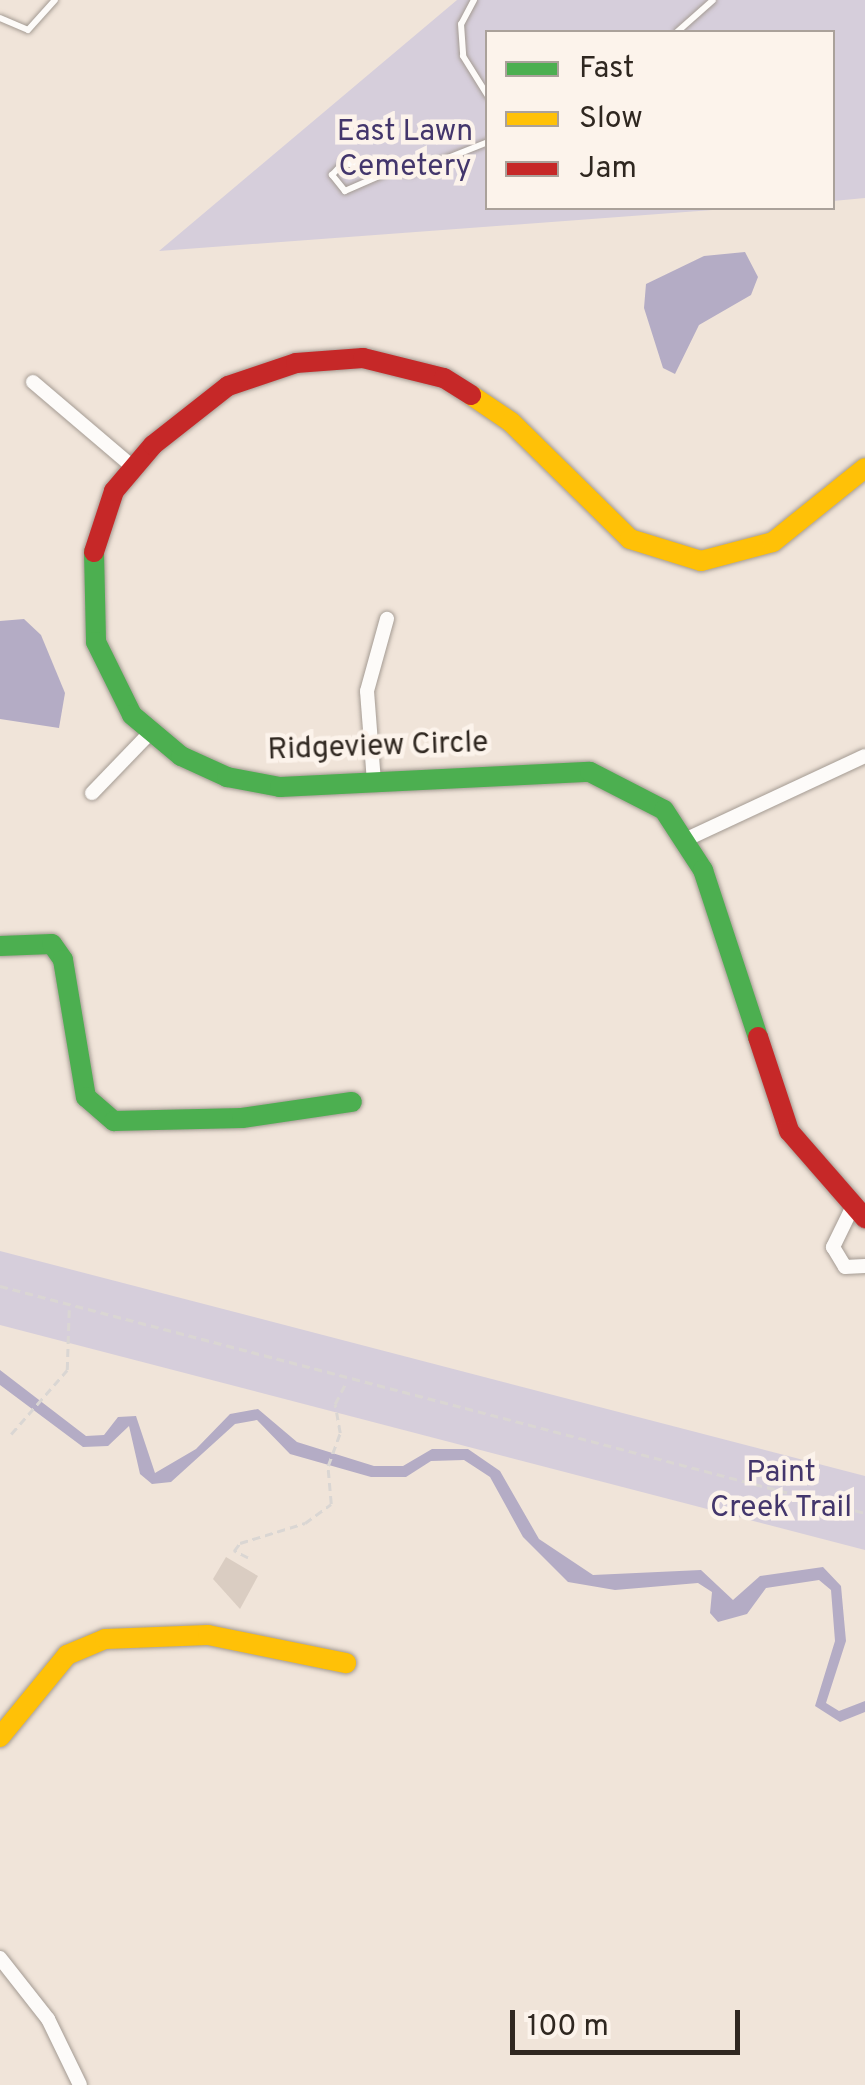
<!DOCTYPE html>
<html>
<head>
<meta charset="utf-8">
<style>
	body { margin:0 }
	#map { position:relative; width:865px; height:2085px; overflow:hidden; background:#f0e4d9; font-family:Overpass,sans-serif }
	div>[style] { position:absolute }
	.green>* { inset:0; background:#d6cedb }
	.water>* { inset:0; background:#b4acc5 }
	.building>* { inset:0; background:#dacdc2 }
	.path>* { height:2.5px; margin-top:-1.25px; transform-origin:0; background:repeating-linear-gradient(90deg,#dad6d3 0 8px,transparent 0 13px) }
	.roads { filter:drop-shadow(0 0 2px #a49b93) drop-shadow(0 0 2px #a49b93) }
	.lane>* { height:6px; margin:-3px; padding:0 3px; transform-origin:3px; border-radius:3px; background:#fdfbf9 }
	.street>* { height:14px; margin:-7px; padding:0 7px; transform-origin:7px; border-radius:7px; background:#fdfbf9 }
	.fast>* { height:20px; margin:-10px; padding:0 10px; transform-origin:10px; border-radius:10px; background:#4caf50 }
	.slow>* { height:20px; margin:-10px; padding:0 10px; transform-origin:10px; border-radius:10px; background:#ffc107 }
	.jam>* { height:20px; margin:-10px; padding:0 10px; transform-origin:10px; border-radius:10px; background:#c62828 }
	span { translate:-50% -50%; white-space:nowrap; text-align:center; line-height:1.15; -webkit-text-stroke:9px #fcf3eb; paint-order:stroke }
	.park-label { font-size:30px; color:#43366c }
	.street-label { font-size:30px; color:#2f2720 }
	.legend { position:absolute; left:485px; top:30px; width:350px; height:180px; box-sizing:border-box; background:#fcf3eb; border:2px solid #aaa19a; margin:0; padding:12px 18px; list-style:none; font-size:30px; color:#2f2720 }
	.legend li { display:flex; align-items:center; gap:20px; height:50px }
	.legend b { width:50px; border:2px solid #aaa19a }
	.scale { position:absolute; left:510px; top:2010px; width:230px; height:45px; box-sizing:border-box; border:5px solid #2f2720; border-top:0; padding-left:12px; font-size:30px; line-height:35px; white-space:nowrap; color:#2f2720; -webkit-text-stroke:8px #fcf3eb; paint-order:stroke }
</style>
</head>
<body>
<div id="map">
	<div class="green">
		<i style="clip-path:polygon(457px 0,865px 0,865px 198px,833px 201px,832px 32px,488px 32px,488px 208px,739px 208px,159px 251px)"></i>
		<i style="clip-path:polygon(0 1251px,865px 1476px,865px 1550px,0 1325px)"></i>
	</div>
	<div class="water">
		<i style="clip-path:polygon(745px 252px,758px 277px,751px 295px,699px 325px,675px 374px,663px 368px,644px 308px,646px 284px,704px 256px)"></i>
		<i style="clip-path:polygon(24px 619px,41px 635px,65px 693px,59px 728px,0 719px,0 621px)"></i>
		<i style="clip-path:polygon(0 1370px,86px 1436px,104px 1435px,118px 1417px,136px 1416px,155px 1473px,196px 1449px,230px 1414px,258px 1409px,297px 1442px,374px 1466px,403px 1466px,432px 1449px,468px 1449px,500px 1471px,539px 1539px,593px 1575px,701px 1570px,733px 1600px,760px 1576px,823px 1567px,841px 1586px,846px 1641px,826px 1703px,839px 1711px,865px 1701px,865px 1712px,840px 1722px,815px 1706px,835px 1641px,831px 1590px,819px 1580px,766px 1588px,747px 1614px,718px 1622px,710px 1613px,712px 1592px,698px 1583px,615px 1590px,568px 1582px,523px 1537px,490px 1477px,464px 1460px,431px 1461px,406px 1477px,371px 1477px,290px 1454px,257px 1420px,235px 1424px,171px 1482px,152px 1484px,140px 1474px,129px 1426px,108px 1446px,83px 1447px,0 1385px)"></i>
	</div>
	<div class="building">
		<i style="clip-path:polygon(226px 1557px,258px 1576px,240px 1609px,213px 1579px)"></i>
	</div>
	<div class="path">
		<i style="left:0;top:1286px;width:894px;rotate:14.7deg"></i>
		<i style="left:11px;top:1434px;width:85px;rotate:-48.8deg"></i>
		<i style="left:67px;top:1370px;width:60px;rotate:-88.1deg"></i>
		<i style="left:248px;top:1558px;width:16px;rotate:-153deg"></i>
		<i style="left:234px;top:1551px;width:10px;rotate:-53deg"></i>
		<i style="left:240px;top:1543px;width:68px;rotate:-17.1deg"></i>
		<i style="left:305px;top:1523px;width:32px;rotate:-36deg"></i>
		<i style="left:331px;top:1504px;width:38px;rotate:-95deg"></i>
		<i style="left:328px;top:1466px;width:35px;rotate:-70deg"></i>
		<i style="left:340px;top:1433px;width:29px;rotate:-100deg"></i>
		<i style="left:335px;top:1404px;width:25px;rotate:-63deg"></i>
	</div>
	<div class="roads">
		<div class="lane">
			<i style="left:474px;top:0;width:27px;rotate:118deg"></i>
			<i style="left:461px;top:24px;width:32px;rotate:86deg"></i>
			<i style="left:463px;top:56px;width:47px;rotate:58deg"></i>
			<i style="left:0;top:18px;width:30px;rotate:23deg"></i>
			<i style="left:28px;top:30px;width:40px;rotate:-48deg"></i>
			<i style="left:677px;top:32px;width:48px;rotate:-41.6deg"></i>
			<i style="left:386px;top:173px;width:45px;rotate:156.3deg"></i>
			<i style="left:345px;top:191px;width:21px;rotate:-129deg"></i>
			<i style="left:332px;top:175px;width:16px;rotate:-47deg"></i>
			<i style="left:343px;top:163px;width:68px;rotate:8.5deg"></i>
			<i style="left:410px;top:173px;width:84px;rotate:-21.7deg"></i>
		</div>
		<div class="street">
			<i style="left:33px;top:382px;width:133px;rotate:40.4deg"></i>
			<i style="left:374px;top:782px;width:91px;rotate:-94.4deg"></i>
			<i style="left:367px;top:691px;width:75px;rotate:-74.5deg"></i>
			<i style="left:92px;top:793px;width:82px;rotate:-46deg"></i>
			<i style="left:687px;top:839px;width:196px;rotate:-25deg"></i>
			<i style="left:853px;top:1206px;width:46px;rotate:116deg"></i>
			<i style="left:833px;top:1247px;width:23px;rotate:59deg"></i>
			<i style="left:845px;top:1267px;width:20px;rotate:-3deg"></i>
			<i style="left:0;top:1958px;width:78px;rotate:51.8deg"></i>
			<i style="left:48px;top:2019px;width:73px;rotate:64.1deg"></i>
		</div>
		<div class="fast">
			<i style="left:94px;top:552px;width:90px;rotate:88.7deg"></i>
			<i style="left:96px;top:642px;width:81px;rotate:63.7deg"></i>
			<i style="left:132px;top:715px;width:64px;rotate:39.9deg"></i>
			<i style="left:181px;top:756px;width:51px;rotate:24.5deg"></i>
			<i style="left:227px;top:777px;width:54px;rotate:10.7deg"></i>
			<i style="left:280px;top:787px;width:310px;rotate:-2.8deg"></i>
			<i style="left:590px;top:772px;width:83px;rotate:27.2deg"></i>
			<i style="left:664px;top:810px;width:72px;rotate:57deg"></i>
			<i style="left:703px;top:870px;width:176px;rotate:71.8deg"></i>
			<i style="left:0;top:946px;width:52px;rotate:-2.2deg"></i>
			<i style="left:52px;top:944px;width:19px;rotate:55deg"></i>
			<i style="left:63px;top:960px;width:139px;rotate:80.5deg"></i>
			<i style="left:86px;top:1097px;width:37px;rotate:41deg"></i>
			<i style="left:114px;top:1121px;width:128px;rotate:-1.3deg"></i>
			<i style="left:242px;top:1118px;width:111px;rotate:-8.3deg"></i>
		</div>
		<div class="slow">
			<i style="left:471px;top:395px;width:48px;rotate:34deg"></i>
			<i style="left:511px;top:422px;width:167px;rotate:44.5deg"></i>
			<i style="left:630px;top:539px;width:74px;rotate:17.2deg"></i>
			<i style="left:701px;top:561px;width:74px;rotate:-14.8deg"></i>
			<i style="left:773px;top:542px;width:118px;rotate:-38.8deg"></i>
			<i style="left:0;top:1737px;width:106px;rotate:-50.7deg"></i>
			<i style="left:67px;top:1655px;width:41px;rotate:-22.8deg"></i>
			<i style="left:105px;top:1639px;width:103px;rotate:-2.2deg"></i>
			<i style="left:208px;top:1635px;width:141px;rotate:11.5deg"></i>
		</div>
		<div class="jam">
			<i style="left:94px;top:552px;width:64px;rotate:-71.8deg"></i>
			<i style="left:114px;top:491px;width:60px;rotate:-49.7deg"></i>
			<i style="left:153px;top:445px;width:95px;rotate:-38.2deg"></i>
			<i style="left:228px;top:386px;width:72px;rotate:-18.7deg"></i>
			<i style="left:296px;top:363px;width:67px;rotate:-4.3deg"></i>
			<i style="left:363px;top:358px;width:83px;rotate:13.9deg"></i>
			<i style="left:444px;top:378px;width:32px;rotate:32deg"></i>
			<i style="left:758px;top:1037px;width:99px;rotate:71.7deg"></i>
			<i style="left:789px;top:1131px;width:116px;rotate:48.9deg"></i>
		</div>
	</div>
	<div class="park-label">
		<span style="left:405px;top:150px">East Lawn<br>Cemetery</span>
		<span style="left:781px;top:1491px">Paint<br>Creek Trail</span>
	</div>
	<div class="street-label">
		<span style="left:378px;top:748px;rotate:-2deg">Ridgeview Circle</span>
	</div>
	<ul class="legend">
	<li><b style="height:12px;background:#4caf50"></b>Fast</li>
	<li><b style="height:12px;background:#ffc107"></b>Slow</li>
	<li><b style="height:12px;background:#c62828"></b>Jam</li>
	</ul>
	<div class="scale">100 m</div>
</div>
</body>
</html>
